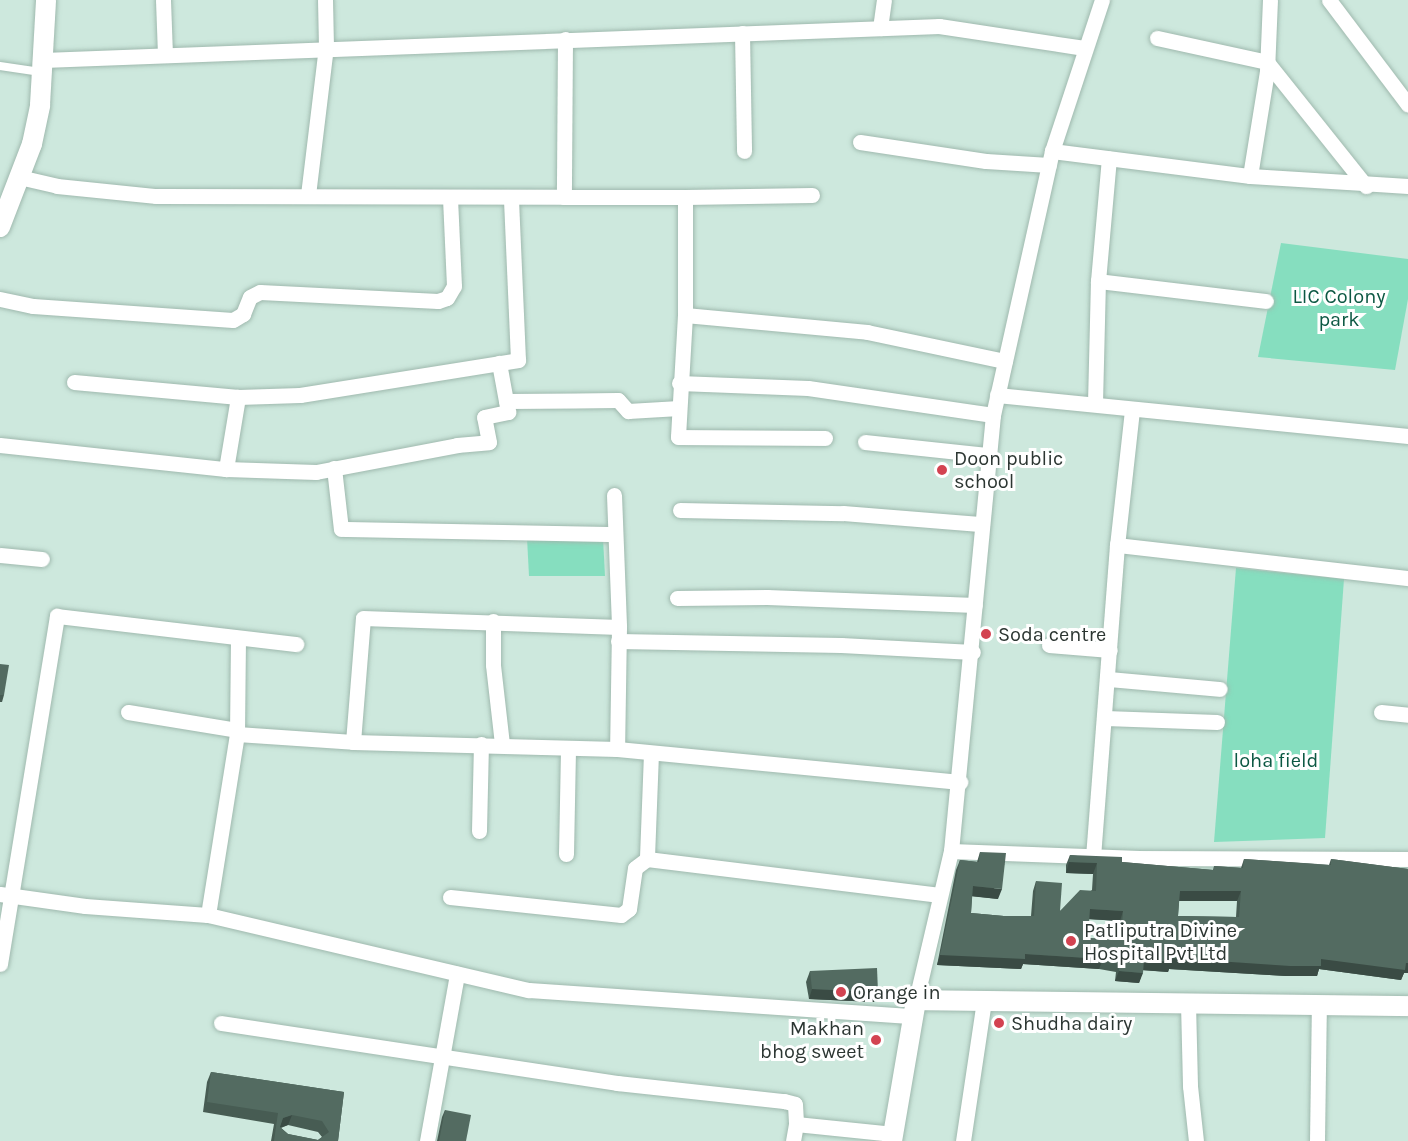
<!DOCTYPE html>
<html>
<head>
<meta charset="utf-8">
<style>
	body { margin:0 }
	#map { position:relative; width:1408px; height:1141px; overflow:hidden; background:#cde8dd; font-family:Karla,sans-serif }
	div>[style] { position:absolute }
	.green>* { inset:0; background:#86debf }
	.roads { filter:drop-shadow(0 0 2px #9fb9ae) drop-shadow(0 0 2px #9fb9ae) }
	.service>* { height:8px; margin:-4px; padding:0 4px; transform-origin:4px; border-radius:4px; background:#fff }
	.minor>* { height:15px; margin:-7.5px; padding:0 7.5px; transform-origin:7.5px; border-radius:7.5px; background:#fff }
	.tertiary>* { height:20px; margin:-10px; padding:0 10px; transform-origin:10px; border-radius:10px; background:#fff }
	.wall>* { inset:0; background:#475c53 }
	.shaded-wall>* { inset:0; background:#3a4b44 }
	.building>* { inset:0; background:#536b61 }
	.dots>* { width:16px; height:16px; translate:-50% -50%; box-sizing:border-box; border:3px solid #fff; border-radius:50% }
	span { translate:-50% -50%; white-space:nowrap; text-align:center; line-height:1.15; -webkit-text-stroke:6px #fff; paint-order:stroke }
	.park-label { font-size:20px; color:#0c5843 }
	.poi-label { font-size:20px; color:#2c3632 }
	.left { translate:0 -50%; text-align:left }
	.right { translate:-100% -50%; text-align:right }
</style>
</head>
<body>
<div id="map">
	<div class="green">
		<i style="clip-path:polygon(1281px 243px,1408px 259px,1408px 299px,1395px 370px,1258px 357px)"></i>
		<i style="clip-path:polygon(527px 538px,603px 538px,605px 576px,529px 576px)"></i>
		<i style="clip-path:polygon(1236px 568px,1344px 579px,1325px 838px,1214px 842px)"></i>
	</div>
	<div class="roads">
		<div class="service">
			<i style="left:0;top:66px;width:41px;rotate:8.3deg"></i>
		</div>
		<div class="minor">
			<i style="left:163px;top:0;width:54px;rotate:87.9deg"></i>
			<i style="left:1329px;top:0;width:131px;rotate:53deg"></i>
			<i style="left:880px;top:28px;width:28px;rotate:-82deg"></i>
			<i style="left:742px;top:33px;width:118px;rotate:89deg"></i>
			<i style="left:1157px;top:38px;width:113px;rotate:12.3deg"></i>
			<i style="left:1267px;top:62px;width:159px;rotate:51.4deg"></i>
			<i style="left:565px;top:39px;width:158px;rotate:90.4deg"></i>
			<i style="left:564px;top:197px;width:121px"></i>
			<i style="left:685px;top:197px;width:118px;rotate:90deg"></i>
			<i style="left:685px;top:315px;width:122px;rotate:93.3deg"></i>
			<i style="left:678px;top:437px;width:147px;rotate:0.4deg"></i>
			<i style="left:43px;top:60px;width:897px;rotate:-2.17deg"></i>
			<i style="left:939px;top:26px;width:147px;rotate:8.6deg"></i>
			<i style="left:860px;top:142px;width:127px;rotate:8.6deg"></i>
			<i style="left:986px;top:161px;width:63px;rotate:3.6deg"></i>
			<i style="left:1052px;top:151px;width:200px;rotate:7.2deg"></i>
			<i style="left:1250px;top:176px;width:158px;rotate:3.6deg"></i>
			<i style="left:1250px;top:176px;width:106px;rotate:-80.8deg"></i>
			<i style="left:1267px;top:71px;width:71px;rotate:-87.6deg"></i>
			<i style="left:19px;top:177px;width:39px;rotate:13deg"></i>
			<i style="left:57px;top:186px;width:100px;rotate:5.8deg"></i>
			<i style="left:156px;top:196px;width:408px;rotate:0.1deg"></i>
			<i style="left:308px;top:195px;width:149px;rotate:-83.1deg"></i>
			<i style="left:326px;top:47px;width:47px;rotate:-91.2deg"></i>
			<i style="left:685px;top:197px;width:127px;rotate:-0.9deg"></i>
			<i style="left:1098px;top:281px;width:169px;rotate:6.8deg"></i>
			<i style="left:0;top:299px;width:34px;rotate:12deg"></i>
			<i style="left:33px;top:306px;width:200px;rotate:4deg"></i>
			<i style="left:233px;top:320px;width:12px;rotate:-31deg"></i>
			<i style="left:243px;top:314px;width:18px;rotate:-68deg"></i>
			<i style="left:250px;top:297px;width:11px;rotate:-27deg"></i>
			<i style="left:260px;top:292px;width:178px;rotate:2.9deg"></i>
			<i style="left:438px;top:301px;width:9px;rotate:-18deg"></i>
			<i style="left:447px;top:298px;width:14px;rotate:-60deg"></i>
			<i style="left:454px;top:286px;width:87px;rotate:-92.6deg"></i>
			<i style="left:685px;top:315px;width:183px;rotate:5.3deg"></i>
			<i style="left:867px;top:332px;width:141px;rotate:11.9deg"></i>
			<i style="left:74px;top:382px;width:165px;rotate:5.2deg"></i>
			<i style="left:238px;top:397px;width:62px;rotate:-1.8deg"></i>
			<i style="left:300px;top:395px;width:221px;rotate:-9.1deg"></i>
			<i style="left:518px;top:360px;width:162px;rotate:-92.5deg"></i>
			<i style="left:679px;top:383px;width:129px;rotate:2.2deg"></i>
			<i style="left:808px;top:388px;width:187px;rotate:8.3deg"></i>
			<i style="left:997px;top:395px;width:413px;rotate:5.7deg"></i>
			<i style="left:506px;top:401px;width:112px;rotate:-0.5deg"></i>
			<i style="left:618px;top:400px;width:15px;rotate:48deg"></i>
			<i style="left:628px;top:411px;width:51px;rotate:-3.4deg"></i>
			<i style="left:1095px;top:403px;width:122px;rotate:-88.6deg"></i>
			<i style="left:1098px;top:281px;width:123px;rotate:-84.9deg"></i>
			<i style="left:1132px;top:410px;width:136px;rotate:96.3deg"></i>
			<i style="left:1117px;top:545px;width:293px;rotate:6.5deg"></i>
			<i style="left:865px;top:442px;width:122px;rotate:6.1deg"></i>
			<i style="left:0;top:445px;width:227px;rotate:6.1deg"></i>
			<i style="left:226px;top:469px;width:90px;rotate:1.9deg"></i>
			<i style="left:316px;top:472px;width:144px;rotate:-10.8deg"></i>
			<i style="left:457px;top:445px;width:32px;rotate:-5deg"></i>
			<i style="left:489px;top:442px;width:25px;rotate:-101deg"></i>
			<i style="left:484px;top:417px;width:25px;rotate:-12deg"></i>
			<i style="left:508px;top:412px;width:50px;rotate:-100.4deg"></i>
			<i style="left:334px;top:468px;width:61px;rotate:83.5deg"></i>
			<i style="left:341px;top:529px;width:272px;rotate:1.1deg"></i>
			<i style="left:226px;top:469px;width:73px;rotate:-80.5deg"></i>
			<i style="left:614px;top:495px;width:132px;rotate:87.8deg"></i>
			<i style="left:619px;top:627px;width:122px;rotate:90.9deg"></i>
			<i style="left:617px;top:749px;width:345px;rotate:5.5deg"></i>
			<i style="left:680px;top:510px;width:163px;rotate:1.1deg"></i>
			<i style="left:843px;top:513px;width:137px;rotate:4.6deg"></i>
			<i style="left:0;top:555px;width:42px;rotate:5.4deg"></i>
			<i style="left:677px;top:598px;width:90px;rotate:-0.6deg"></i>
			<i style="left:767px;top:597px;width:208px;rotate:2.2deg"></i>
			<i style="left:493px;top:621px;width:44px;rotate:90deg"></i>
			<i style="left:493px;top:665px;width:80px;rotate:83.5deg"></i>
			<i style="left:618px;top:641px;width:223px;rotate:1deg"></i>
			<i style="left:841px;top:645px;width:132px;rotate:3deg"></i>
			<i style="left:1049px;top:645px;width:61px;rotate:4.7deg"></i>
			<i style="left:1108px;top:679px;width:112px;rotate:5.1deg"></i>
			<i style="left:128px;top:712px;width:110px;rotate:9.4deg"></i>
			<i style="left:1381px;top:712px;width:27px;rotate:6deg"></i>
			<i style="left:1105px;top:718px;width:112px;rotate:2deg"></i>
			<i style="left:237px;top:734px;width:95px;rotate:-89.4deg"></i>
			<i style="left:353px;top:742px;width:124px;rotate:-85.4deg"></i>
			<i style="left:363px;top:618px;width:256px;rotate:2deg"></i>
			<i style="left:651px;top:753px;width:106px;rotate:92.2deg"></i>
			<i style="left:647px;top:859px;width:295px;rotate:7deg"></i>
			<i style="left:479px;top:831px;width:87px;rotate:-88.7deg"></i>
			<i style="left:951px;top:851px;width:188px;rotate:2.1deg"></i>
			<i style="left:1139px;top:858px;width:269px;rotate:0.2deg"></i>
			<i style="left:566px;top:854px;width:106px;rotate:-88.9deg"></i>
			<i style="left:1093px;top:857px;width:313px;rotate:-85.6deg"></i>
			<i style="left:0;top:894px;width:86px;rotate:8deg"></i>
			<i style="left:85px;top:906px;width:123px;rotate:4.2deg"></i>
			<i style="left:208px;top:915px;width:330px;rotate:13.2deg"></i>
			<i style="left:529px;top:990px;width:385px;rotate:3.9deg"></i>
			<i style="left:450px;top:897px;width:172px;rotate:6deg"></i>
			<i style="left:621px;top:915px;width:10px;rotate:-37deg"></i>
			<i style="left:629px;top:909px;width:41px;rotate:-81.7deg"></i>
			<i style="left:635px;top:868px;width:15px;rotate:-37deg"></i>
			<i style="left:208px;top:915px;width:183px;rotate:-80.9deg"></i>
			<i style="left:237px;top:734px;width:116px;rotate:3.9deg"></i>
			<i style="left:353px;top:742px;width:264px;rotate:1.5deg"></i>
			<i style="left:0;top:964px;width:353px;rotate:-80.7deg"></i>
			<i style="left:57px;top:616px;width:241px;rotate:6.7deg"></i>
			<i style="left:916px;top:1000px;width:153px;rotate:-76.8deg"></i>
			<i style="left:951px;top:851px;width:438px;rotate:-84.5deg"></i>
			<i style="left:993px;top:415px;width:271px;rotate:-77.4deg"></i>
			<i style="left:1052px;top:151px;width:159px;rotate:-71.7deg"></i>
			<i style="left:1188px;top:1003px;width:83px;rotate:88.6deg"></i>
			<i style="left:1190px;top:1086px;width:55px;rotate:83.8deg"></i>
			<i style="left:221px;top:1023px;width:401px;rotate:8.6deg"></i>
			<i style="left:617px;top:1083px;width:168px;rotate:6.2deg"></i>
			<i style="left:784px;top:1101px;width:11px;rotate:15deg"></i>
			<i style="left:795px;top:1104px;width:20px;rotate:87deg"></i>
			<i style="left:427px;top:1141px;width:170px;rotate:-79.8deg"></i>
			<i style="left:793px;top:1141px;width:17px;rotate:-80deg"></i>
			<i style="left:796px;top:1124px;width:98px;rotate:5.9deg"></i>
			<i style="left:963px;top:1141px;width:143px;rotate:-81.5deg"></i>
			<i style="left:1317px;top:1141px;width:135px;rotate:-89.2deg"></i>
		</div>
		<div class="tertiary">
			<i style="left:0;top:227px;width:89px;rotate:-68.9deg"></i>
			<i style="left:32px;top:144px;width:40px;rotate:-78deg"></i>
			<i style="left:40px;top:105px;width:105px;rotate:-86.7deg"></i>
			<i style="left:892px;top:1141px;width:143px;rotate:-80.3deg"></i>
			<i style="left:916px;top:1000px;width:492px;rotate:0.7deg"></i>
		</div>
	</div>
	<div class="wall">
		<i style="clip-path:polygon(0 664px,4px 695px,2px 702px,0 702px)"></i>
		<i style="clip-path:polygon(evenodd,980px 852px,998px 899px,972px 896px,971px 913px,1004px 916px,1031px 916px,1033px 891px,1036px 881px,1060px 911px,1092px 890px,1093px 874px,1066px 873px,1066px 865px,1070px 855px,1122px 862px,1213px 870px,1214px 866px,1241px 868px,1244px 859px,1329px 865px,1331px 859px,1408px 869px,1408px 973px,1404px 973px,1401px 980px,1319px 969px,1317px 976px,1286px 976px,1169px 969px,1168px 972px,1143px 970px,1139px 983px,1115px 981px,1116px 972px,1099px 969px,1023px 964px,1021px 969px,937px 965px,956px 870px,960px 860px,977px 862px,980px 852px,1179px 901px,1237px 901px,1236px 917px,1178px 916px,1179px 901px,980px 852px,1089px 919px,1120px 921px,1118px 940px,1088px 938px,1089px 919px)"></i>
		<i style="clip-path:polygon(810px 971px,878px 992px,874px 1002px,809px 999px,806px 982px)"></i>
		<i style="clip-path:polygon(evenodd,211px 1072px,344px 1092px,338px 1141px,271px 1141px,274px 1124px,203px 1112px,207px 1082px,211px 1072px,288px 1125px,318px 1132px,322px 1137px,318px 1140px,288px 1134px,281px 1128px,288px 1125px)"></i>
		<i style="clip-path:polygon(445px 1110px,466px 1141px,437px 1141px,442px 1117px)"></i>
	</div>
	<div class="shaded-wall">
		<i style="clip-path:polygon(1069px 862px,1097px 863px,1093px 874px,1066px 873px)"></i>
		<i style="clip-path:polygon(973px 886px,1002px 889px,998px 899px,969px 896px)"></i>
		<i style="clip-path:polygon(1180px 891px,1241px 891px,1237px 901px,1176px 901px)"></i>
		<i style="clip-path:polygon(1090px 909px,1123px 911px,1120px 921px,1086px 919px)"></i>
		<i style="clip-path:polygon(1025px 954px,1103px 959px,1099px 969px,1023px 964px,1021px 969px,937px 965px,940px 955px)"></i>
		<i style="clip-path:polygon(1172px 958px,1321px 959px,1406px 963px,1408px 963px,1408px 973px,1404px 973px,1401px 980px,1319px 969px,1317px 976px,1286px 976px,1169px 969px,1168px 972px,1140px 970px,1144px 960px)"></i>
		<i style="clip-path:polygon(1119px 971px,1143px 973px,1139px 983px,1115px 981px)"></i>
		<i style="clip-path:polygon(812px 989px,878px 992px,874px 1002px,809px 999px)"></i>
		<i style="clip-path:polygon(292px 1115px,288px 1125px,279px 1128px,283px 1118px)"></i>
	</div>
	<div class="building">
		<i style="clip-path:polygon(0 664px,9px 665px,4px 695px,0 695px)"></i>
		<i style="clip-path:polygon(evenodd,980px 852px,1006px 853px,1002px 889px,973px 886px,971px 913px,1004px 916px,1034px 916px,1036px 881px,1062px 883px,1060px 911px,1080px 890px,1096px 891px,1097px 863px,1069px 862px,1070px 855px,1122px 857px,1122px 862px,1214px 870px,1214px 866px,1243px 868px,1244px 859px,1331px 865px,1331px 859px,1408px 869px,1408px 963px,1406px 963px,1405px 970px,1321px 959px,1321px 966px,1290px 966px,1172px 958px,1171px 962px,1144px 960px,1143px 973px,1119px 971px,1119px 962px,1103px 959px,1025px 954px,1025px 959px,940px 955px,960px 860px,979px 862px,980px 852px,1180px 891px,1241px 891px,1239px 917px,1178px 916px,1180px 891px,980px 852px,1090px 909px,1123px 911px,1121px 940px,1088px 938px,1090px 909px)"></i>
		<i style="clip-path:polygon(877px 968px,878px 992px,812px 989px,810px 971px)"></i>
		<i style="clip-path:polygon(evenodd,211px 1072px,344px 1092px,338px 1141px,274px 1141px,278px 1113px,207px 1102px,211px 1072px,292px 1115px,322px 1121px,329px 1132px,318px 1140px,288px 1134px,280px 1127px,283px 1118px,292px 1115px)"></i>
		<i style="clip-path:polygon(445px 1110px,471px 1115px,466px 1141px,439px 1141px)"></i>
	</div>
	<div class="dots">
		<i style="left:942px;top:470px;background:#d34351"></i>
		<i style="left:986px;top:634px;background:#d34351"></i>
		<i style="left:1071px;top:941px;background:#d34351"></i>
		<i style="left:841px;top:992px;background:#d34351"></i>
		<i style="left:999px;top:1023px;background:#d34351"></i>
		<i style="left:876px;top:1040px;background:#d34351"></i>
	</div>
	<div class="park-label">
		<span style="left:1339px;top:308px">LIC Colony<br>park</span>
		<span style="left:1276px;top:760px">loha field</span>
	</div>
	<div class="poi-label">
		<span class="left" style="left:954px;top:470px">Doon public<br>school</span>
		<span class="left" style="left:998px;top:634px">Soda centre</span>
		<span class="left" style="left:1084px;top:942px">Patliputra Divine<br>Hospital Pvt Ltd</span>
		<span class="left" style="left:853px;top:992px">Orange in</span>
		<span class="left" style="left:1011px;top:1023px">Shudha dairy</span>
		<span class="right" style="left:864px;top:1040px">Makhan<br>bhog sweet</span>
	</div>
</div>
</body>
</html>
